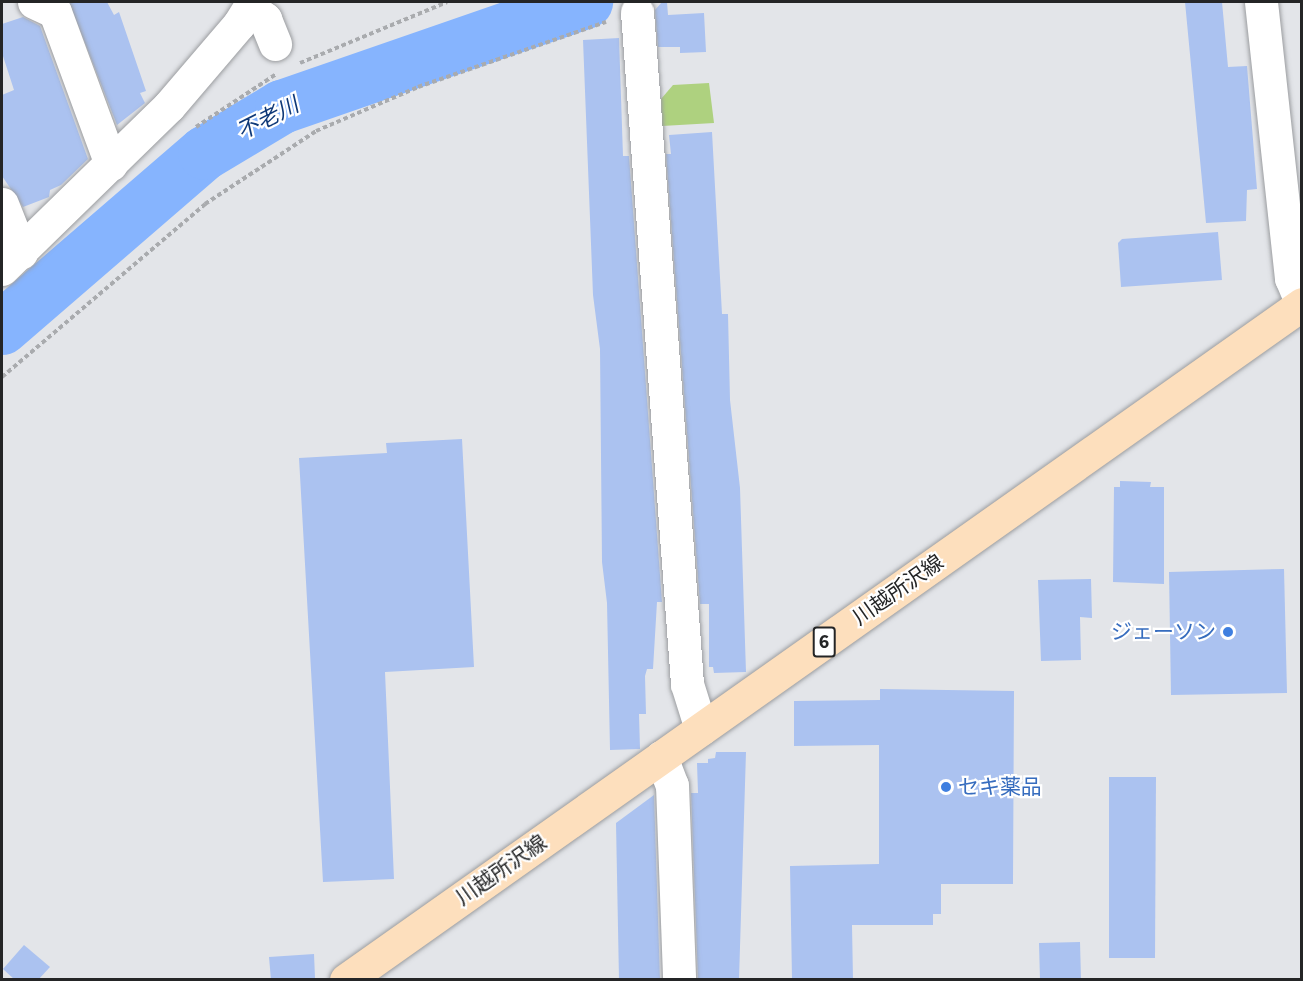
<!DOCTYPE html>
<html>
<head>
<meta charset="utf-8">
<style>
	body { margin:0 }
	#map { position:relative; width:1303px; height:981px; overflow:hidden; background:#e3e5e9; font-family:"Source Sans 3","Noto Sans JP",sans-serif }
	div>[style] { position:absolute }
	.green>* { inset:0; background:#aed17f }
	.river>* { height:54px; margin:-27px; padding:0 27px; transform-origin:27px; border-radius:27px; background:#86b4fe }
	.building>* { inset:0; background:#abc2f0 }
	.path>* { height:4px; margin-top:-2px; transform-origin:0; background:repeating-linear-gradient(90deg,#a9abae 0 4.5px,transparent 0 7.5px) }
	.roads { filter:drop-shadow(0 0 2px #9b9da0) drop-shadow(0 0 2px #9b9da0) }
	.minor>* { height:33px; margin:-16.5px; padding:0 16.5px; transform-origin:16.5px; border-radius:16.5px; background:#fff }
	.major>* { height:33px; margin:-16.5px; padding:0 16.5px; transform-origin:16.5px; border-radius:16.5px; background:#fddfbd }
	.dots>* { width:16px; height:16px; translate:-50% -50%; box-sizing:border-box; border:3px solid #fff; border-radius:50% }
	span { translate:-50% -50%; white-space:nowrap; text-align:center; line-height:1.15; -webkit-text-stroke:4.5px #fff; paint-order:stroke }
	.shield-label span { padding:2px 4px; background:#fff; border:2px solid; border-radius:4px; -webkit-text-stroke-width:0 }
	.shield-label { font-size:20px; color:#242526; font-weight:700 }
	.street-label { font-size:21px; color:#242526 }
	.shop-label { font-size:21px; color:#366cbe }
	.right { translate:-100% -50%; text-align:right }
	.left { translate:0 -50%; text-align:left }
	.water-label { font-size:22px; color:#0f3978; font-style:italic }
	.frame { position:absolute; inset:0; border:3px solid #242526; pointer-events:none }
</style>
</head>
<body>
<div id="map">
	<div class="green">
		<i style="clip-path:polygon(709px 83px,714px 123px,662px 126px,661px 99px,673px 85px)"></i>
	</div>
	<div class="river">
		<i style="left:2px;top:328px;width:268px;rotate:-40.8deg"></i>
		<i style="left:205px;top:153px;width:90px;rotate:-30.9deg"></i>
		<i style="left:282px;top:107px;width:322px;rotate:-19.1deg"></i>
	</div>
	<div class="building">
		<i style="clip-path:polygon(69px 2px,107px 2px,114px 15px,119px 12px,146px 91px,140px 93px,145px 103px,117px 125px)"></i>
		<i style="clip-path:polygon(662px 2px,667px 2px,668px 15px,704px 13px,706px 52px,680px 53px,680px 47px,658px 47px,655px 10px)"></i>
		<i style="clip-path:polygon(1185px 2px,1222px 2px,1228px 67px,1247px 66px,1257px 189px,1247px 190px,1246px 221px,1206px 223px)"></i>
		<i style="clip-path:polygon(23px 17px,40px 26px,88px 159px,61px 185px,50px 190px,49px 197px,23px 207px,2px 176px,2px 95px,14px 90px,2px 53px,2px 24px)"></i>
		<i style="clip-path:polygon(619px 38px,623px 156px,629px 156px,662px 602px,657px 602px,653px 669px,647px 669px,645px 676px,646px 714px,639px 714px,640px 749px,610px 750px,607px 603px,602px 562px,600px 349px,593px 295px,583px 40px)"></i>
		<i style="clip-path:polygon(712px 132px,722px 314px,728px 314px,730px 400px,740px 488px,746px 672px,714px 673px,713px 667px,709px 667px,709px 604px,700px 604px,666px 154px,671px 154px,669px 135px)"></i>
		<i style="clip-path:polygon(1218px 232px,1222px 280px,1121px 287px,1118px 243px,1122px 239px)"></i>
		<i style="clip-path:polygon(462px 439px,474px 667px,385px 672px,394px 879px,323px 882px,299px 458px,387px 453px,386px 443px)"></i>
		<i style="clip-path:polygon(1120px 481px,1151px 482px,1150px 487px,1164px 487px,1164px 584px,1113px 582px,1114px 487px,1120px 487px)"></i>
		<i style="clip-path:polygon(1284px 569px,1287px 693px,1171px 695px,1169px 572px)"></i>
		<i style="clip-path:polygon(1091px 579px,1092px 618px,1080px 617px,1081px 660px,1041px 661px,1038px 580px)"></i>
		<i style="clip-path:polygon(880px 689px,1014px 691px,1013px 884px,941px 884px,941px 914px,933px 914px,933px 925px,852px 925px,853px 980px,792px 980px,790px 866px,879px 864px,879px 745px,794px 746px,794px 701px,880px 700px)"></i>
		<i style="clip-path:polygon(716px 752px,746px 752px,739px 980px,698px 980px,691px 793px,698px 793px,697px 763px,708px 763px,708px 759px,715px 758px)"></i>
		<i style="clip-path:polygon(1109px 777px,1156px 777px,1155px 958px,1109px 958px)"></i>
		<i style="clip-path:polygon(654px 795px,660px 980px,619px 980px,616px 823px)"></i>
		<i style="clip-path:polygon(1080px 942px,1081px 980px,1040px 980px,1039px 943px)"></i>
		<i style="clip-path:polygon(24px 945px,50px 967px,38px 980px,15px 980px,3px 969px)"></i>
		<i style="clip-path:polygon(314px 954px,315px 978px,271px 980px,269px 957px)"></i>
	</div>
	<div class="path">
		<i style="left:300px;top:63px;width:159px;rotate:-22.5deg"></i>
		<i style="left:196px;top:127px;width:95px;rotate:-33.4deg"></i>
		<i style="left:2px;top:377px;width:267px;rotate:-40.4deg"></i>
		<i style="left:205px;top:204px;width:133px;rotate:-33.3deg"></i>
		<i style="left:316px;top:131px;width:111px;rotate:-23.3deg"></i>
		<i style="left:418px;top:87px;width:199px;rotate:-19.1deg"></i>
	</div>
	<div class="roads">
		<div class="minor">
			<i style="left:34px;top:2px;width:23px;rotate:25deg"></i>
			<i style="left:55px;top:12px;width:162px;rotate:69.8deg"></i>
			<i style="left:1261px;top:2px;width:278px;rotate:83.8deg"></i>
			<i style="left:1291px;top:278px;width:28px;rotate:67deg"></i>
			<i style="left:250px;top:8px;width:19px;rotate:36deg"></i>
			<i style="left:265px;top:19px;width:27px;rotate:68deg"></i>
			<i style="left:637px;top:12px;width:674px;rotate:85.74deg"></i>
			<i style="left:687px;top:684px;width:47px;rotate:72.7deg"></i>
			<i style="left:2px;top:204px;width:52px;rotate:68.4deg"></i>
			<i style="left:2px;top:269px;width:233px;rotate:-44.3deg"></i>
			<i style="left:169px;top:106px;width:108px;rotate:-49.5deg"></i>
			<i style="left:239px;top:24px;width:26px;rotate:-58deg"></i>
			<i style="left:661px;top:757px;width:30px;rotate:69deg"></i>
			<i style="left:672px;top:785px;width:195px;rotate:87.9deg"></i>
		</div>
		<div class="major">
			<i style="left:346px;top:980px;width:1171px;rotate:-35.26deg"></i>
		</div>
	</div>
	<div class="dots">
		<i style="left:1228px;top:632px;background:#3f7fe0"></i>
		<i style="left:946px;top:787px;background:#3f7fe0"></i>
	</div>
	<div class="shield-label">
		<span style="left:824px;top:642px">6</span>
	</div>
	<div class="street-label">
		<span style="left:898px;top:590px;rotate:-35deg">川越所沢線</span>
		<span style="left:501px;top:870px;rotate:-35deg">川越所沢線</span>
	</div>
	<div class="shop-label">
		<span class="right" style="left:1216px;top:632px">ジェーソン</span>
		<span class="left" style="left:958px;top:787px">セキ薬品</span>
	</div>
	<div class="water-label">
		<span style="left:268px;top:119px;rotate:-27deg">不老川</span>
	</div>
	<div class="frame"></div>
</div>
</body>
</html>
